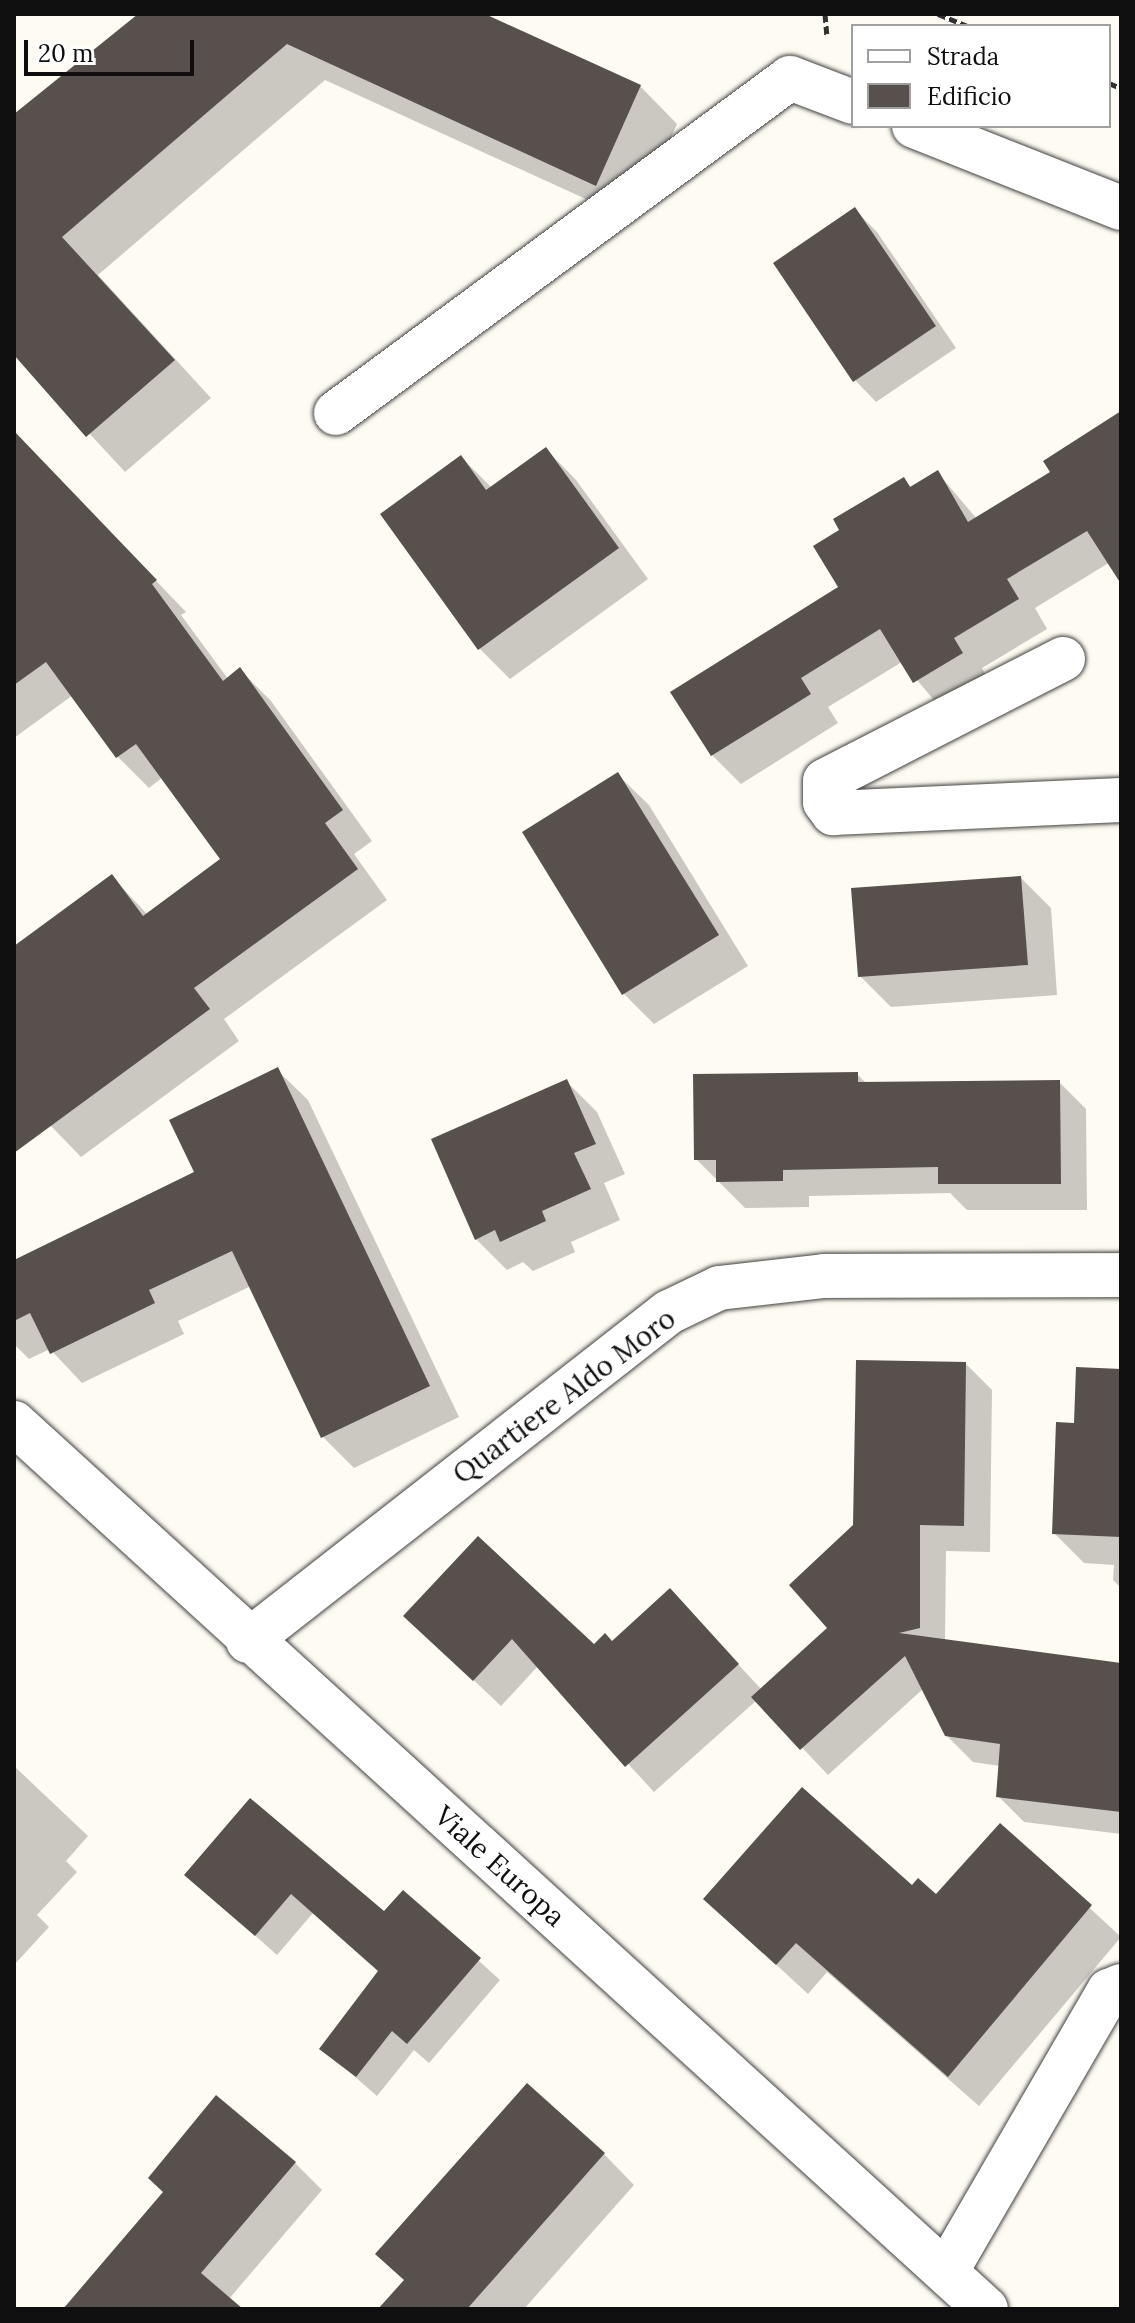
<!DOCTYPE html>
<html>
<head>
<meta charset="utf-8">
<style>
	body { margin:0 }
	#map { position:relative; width:1135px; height:2323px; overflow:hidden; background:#fefbf2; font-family:Lora,serif }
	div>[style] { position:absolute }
	.shadow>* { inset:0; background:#0003 }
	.building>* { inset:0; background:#57504c }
	.path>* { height:5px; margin-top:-2.5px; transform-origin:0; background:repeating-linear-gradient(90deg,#313131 0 8px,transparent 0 12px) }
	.roads { filter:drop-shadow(0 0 2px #424242) drop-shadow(0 0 2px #424242) }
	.minor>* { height:44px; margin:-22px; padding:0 22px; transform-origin:22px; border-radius:22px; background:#fff }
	span { translate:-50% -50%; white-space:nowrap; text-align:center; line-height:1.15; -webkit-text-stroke:8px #fff; paint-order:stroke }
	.street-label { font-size:28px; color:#0f0f0f }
	.frame { position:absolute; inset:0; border:16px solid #0f0f0f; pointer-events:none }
	.legend { position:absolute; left:851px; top:24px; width:260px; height:104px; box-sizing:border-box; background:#fff; border:2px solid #9f9f9f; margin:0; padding:10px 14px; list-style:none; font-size:24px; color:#0f0f0f }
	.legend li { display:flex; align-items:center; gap:16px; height:40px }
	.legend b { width:40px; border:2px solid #9f9f9f }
	.scale { position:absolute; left:24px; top:40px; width:170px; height:36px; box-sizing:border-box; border:4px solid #0f0f0f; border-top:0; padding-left:10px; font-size:24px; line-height:28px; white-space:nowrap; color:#0f0f0f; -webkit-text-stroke:6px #fff; paint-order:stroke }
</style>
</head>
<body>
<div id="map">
	<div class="shadow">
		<i style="clip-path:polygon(141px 14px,480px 14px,640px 86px,677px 124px,634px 221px,325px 80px,98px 275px,211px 398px,125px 472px,14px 352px,14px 116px)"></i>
		<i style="clip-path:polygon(855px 210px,877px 232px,956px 348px,876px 402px,855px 380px)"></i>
		<i style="clip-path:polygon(1121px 413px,1121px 570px,1112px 561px,1035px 608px,1047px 629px,982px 668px,990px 683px,943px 711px,902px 662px,828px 707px,838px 723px,741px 784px,712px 755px,841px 588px,842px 531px,904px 479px,912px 488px,937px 472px,977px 519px,1053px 473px)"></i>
		<i style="clip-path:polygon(546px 449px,576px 480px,648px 579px,510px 679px,480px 649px,383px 514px,461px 457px,492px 488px)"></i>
		<i style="clip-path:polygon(14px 472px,66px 487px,186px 612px,181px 615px,228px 679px,240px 670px,271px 701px,372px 841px,354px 854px,387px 900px,224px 1019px,239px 1041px,81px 1157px,51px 1126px,14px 1075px,14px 948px,112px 877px,148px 915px,222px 859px,163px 777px,149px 788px,118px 757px,73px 695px,14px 738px)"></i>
		<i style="clip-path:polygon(618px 775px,649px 805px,748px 966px,654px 1024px,624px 994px)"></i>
		<i style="clip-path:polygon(1021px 878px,1051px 908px,1057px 995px,891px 1007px,860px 976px)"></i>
		<i style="clip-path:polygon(277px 1070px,308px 1100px,459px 1417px,354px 1468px,323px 1437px,251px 1286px,178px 1321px,184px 1334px,82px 1383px,50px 1349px,29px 1359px,14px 1344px,14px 1262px,196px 1173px)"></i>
		<i style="clip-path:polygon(857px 1074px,866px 1083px,1059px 1082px,1086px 1109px,1087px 1210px,967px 1210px,950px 1193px,809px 1196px,809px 1207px,745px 1208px,696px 1159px)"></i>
		<i style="clip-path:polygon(566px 1081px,597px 1112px,625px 1174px,604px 1183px,620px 1220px,571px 1242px,575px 1252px,533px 1271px,523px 1262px,507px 1270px,476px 1239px)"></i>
		<i style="clip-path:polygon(966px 1364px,992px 1390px,990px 1552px,946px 1551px,945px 1641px,1121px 1665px,1121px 1834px,1024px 1822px,998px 1796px,1000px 1766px,973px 1762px,946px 1735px,923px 1689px,828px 1775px,757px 1700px,654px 1792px,538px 1666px,501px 1706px,406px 1616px,594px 1647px,612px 1643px,670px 1591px,762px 1690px,829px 1628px,855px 1526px)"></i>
		<i style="clip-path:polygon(1121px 1371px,1121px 1588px,1113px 1580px,1114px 1565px,1084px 1563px,1054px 1533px,1076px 1426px)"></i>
		<i style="clip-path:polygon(14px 1766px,88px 1836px,66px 1861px,77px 1872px,37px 1915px,49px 1927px,14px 1965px)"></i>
		<i style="clip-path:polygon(250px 1801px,385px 1914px,403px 1892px,500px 1980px,429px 2063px,414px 2050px,377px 2096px,322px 2048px,380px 1972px,313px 1913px,277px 1955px,187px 1875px)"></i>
		<i style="clip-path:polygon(1000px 1825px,1121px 1937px,979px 2106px,827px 1972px,808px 1994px,705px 1899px,912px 1888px,936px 1897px)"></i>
		<i style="clip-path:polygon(604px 2154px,634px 2185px,524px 2309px,381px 2309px)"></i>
		<i style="clip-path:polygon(295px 2163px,322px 2190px,228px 2300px,237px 2309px,66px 2309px)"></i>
	</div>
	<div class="building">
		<i style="clip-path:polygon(138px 14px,485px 14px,641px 85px,596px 186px,287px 44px,62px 237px,175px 360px,86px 437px,14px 355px,14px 114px)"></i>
		<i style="clip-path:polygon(855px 207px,936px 326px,853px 382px,773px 263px)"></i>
		<i style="clip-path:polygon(1121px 411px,1121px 584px,1087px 531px,1007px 579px,1019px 599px,954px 638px,963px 653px,913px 683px,880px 629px,801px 678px,811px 694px,711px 756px,670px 692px,838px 587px,813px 546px,839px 530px,833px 519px,904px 477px,910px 487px,938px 470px,968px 522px,1050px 472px,1043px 461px)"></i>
		<i style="clip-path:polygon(14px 431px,157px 580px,152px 584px,223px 681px,240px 667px,343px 810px,325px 823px,358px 869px,194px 988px,210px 1009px,14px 1153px,14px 946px,112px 874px,143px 916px,220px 859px,136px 744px,116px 758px,46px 662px,14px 685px)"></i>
		<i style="clip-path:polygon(546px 447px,619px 548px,478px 650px,380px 514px,461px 455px,486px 490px)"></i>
		<i style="clip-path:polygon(618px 772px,719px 935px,622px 995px,522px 832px)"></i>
		<i style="clip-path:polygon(1021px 876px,1028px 965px,858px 977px,851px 888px)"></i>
		<i style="clip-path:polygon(278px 1067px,430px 1386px,321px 1438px,232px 1251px,149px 1290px,155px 1303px,50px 1354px,30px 1313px,14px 1321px,14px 1260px,194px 1172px,169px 1120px)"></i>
		<i style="clip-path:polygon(858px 1072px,858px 1082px,1060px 1080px,1061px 1184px,938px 1184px,938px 1167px,783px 1170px,783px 1181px,716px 1182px,716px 1160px,694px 1160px,693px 1074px)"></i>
		<i style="clip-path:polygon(567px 1079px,596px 1144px,574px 1153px,591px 1189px,542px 1211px,546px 1221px,500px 1242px,495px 1230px,475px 1240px,431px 1139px)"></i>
		<i style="clip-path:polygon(856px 1360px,966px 1362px,964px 1526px,920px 1525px,920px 1628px,899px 1633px,1121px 1663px,1121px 1812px,996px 1797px,1000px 1744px,945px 1736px,905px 1656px,800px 1750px,751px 1697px,827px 1628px,789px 1585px,853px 1525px)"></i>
		<i style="clip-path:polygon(1076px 1367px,1121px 1369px,1121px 1537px,1052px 1534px,1056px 1422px,1074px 1423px)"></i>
		<i style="clip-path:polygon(478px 1536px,594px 1644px,605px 1633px,612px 1641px,670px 1588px,739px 1664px,625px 1767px,512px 1639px,473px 1681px,403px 1616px)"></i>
		<i style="clip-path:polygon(802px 1787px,912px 1885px,918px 1878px,936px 1894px,1000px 1823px,1092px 1905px,948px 2077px,796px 1943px,776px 1965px,703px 1899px)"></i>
		<i style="clip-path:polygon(250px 1798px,384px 1911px,403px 1890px,481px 1958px,407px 2044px,392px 2031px,356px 2077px,319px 2049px,378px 1971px,291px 1894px,255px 1936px,184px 1875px)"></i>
		<i style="clip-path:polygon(527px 2083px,605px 2153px,467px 2309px,378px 2309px,404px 2280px,375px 2254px)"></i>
		<i style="clip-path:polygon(216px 2095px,296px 2162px,201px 2273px,243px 2309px,63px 2309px,163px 2192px,148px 2178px)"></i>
	</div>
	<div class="path">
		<i style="left:825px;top:14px;width:22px;rotate:85deg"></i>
		<i style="left:938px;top:14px;width:32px;rotate:22deg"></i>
		<i style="left:1109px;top:83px;width:13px;rotate:23deg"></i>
	</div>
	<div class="roads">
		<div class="minor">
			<i style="left:914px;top:126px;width:223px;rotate:21.6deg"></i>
			<i style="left:336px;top:413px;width:564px;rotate:-36.42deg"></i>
			<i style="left:790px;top:78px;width:67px;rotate:20.9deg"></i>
			<i style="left:1063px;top:659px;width:267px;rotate:152.9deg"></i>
			<i style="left:825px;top:781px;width:21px;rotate:90deg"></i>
			<i style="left:825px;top:802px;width:14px;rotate:54deg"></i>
			<i style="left:833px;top:813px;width:288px;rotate:-2.6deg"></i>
			<i style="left:14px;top:1423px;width:1315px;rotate:42.35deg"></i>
			<i style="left:248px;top:1641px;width:534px;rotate:-38.01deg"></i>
			<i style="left:669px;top:1312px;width:55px;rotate:-25.6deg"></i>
			<i style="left:719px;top:1288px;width:106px;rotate:-6.5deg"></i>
			<i style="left:824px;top:1276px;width:297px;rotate:-0.2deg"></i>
			<i style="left:946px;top:2272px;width:325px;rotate:-59.9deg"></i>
			<i style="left:1109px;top:1991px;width:13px;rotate:-23deg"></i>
		</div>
	</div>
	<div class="street-label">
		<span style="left:564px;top:1396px;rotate:-37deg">Quartiere Aldo Moro</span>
		<span style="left:500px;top:1866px;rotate:42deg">Viale Europa</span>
	</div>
	<div class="frame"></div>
	<ul class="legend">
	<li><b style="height:10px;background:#fff"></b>Strada</li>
	<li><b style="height:22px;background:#57504c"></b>Edificio</li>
	</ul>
	<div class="scale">20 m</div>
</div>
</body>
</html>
